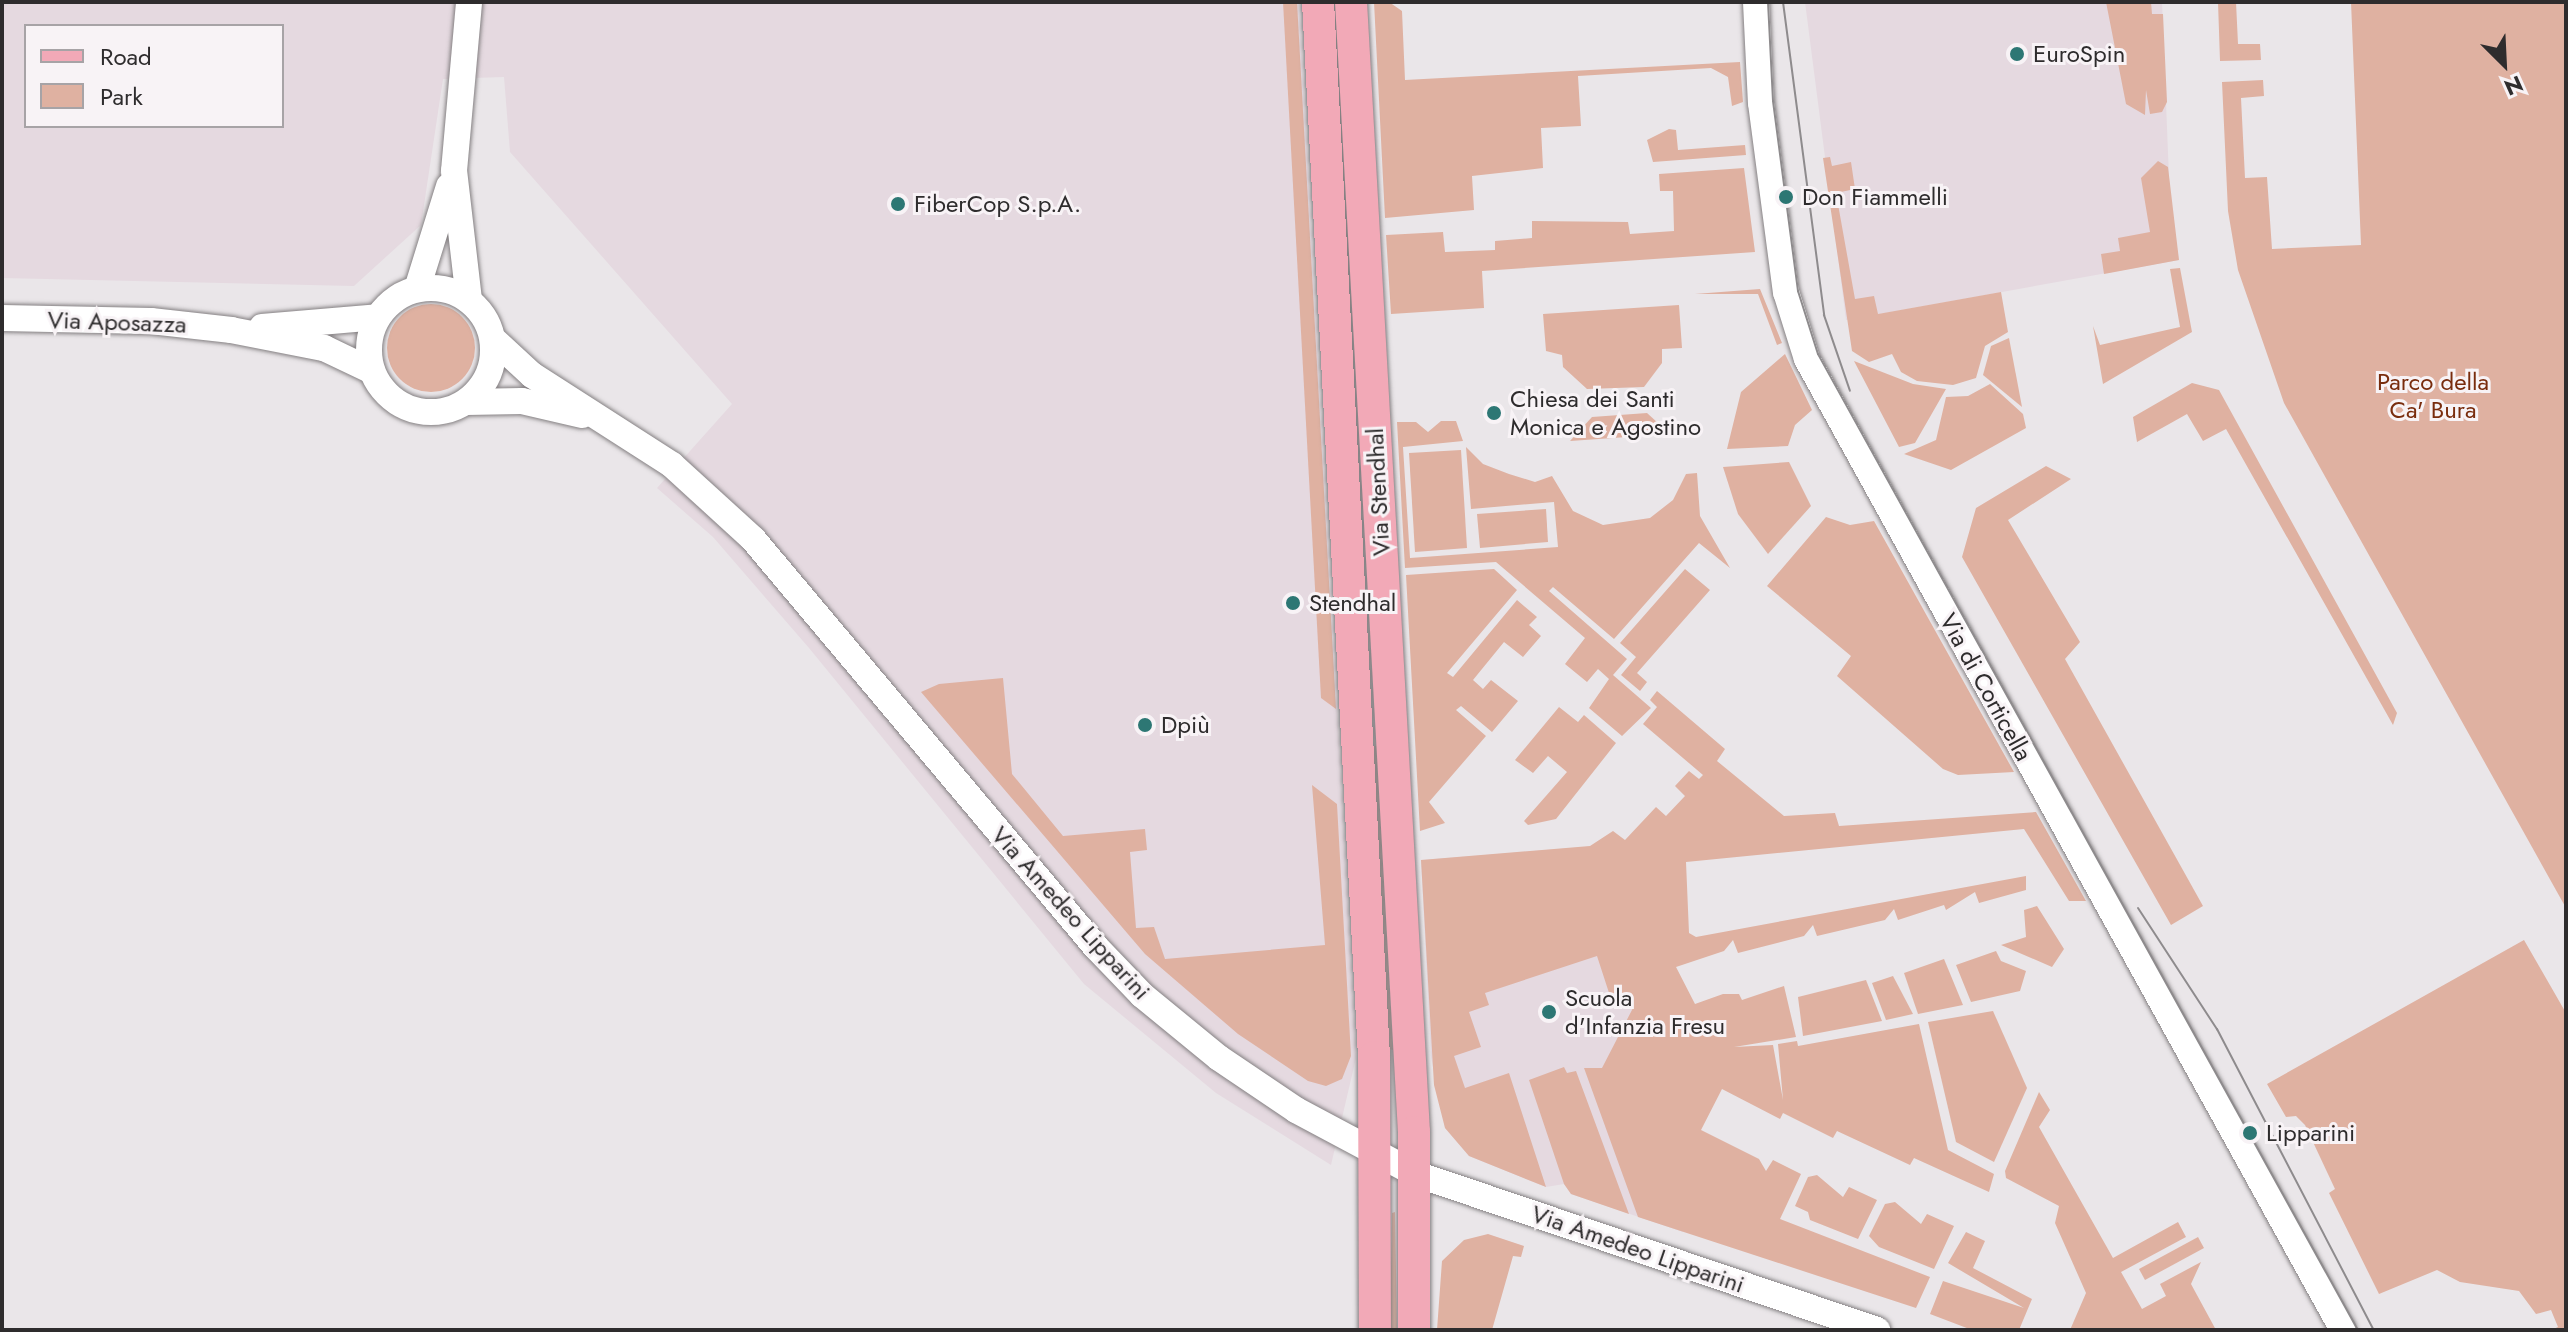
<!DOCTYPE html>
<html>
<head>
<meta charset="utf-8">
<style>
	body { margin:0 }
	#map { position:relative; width:2568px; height:1332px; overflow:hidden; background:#eae6e9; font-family:Jost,sans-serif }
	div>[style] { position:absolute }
	.built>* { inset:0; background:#e5d9e0 }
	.green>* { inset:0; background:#dfb1a1 }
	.round { border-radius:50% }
	.roads { filter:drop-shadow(0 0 2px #848082) drop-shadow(0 0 2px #848082) }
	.minor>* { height:26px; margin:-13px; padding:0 13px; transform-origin:13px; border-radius:13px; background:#fff }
	.minor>.ring { margin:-13px; padding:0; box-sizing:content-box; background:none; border:26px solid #fff; border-radius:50% }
	.major>* { height:32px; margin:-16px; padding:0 16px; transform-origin:16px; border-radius:16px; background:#f2a9b7 }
	.tram>* { height:2px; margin:-1px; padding:0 1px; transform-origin:1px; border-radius:1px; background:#8e8b8d }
	.dots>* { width:22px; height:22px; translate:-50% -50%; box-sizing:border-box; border:4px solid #f8f3f6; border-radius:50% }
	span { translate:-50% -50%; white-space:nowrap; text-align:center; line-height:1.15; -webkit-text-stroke:6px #f8f3f6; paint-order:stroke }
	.poi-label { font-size:24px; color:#2e2c2d }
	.left { translate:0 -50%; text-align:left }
	.street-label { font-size:24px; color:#2e2c2d }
	.park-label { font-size:24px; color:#792c0d }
	.frame { position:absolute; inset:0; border:4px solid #2e2c2d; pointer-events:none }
	.legend { position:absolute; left:24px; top:24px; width:260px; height:104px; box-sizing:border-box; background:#f8f3f6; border:2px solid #a7a3a6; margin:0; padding:10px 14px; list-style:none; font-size:24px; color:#2e2c2d }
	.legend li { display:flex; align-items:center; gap:16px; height:40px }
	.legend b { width:40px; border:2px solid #a7a3a6 }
	.north { position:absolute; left:2464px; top:24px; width:80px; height:80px; -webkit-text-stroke:6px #f8f3f6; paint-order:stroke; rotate:156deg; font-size:22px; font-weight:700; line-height:32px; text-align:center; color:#2e2c2d }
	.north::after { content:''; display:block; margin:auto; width:28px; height:36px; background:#2e2c2d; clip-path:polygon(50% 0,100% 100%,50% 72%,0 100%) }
</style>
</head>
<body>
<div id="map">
	<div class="built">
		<i style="clip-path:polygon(evenodd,2px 2px,1299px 2px,1356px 1058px,1331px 1165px,1216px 1093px,1084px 984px,809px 648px,713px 537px,657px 488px,732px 404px,510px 152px,504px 77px,443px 79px,421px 225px,354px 286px,2px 278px,2px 2px,26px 26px,282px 26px,282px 126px,26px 126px,26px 26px)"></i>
		<i style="clip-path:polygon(1805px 2px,2162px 2px,2170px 203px,2179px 260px,1846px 320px)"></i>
		<i style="clip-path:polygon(1660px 841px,1683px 1232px,1571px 1194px,1564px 1184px,1546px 1187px,1469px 1156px,1445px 1128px,1431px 1057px,1421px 860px)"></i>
	</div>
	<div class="green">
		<i style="clip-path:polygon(1283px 2px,1297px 2px,1336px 709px,1321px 698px)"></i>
		<i style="clip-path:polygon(1332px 2px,1336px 2px,1370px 704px)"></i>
		<i style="clip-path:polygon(1374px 2px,1389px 2px,1402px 11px,1405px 80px,1740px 62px,1743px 102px,1732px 106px,1728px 77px,1711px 68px,1578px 76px,1581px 126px,1541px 128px,1543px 168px,1472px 176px,1474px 210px,1385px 218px)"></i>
		<i style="clip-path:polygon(2106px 2px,2151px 2px,2152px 14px,2163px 14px,2167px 102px,2162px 112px,2150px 114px,2146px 90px,2145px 115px,2126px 104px)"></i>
		<i style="clip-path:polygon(2218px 2px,2236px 2px,2238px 44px,2260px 44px,2261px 60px,2220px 61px)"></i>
		<i style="clip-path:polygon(2351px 2px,2566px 2px,2566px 908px,2284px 403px,2238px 270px,2228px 211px,2222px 82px,2263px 80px,2264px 96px,2241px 98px,2245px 178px,2267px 177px,2272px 249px,2361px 245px)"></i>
		<i style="clip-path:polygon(1669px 129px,1676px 130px,1678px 150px,1745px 145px,1746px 155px,1653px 162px,1647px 140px)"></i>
		<i style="clip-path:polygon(1830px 157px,1832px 166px,1851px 162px,1855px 189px,1836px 193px,1855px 299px,1874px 296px,1878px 314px,2001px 292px,2008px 332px,1985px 346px,1976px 378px,1953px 385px,1917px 381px,1901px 372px,1892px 354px,1869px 362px,1852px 351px,1823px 158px)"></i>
		<i style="clip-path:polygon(2158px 161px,2168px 167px,2179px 260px,2104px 274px,2101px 254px,2120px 251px,2118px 238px,2150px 232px,2141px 178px)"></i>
		<i style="clip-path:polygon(1744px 168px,1755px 252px,1482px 271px,1484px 308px,1391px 314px,1386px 235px,1443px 232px,1445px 252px,1495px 250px,1495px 241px,1532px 238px,1532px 221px,1628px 222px,1630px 234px,1674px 231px,1673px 191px,1660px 191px,1659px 174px)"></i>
		<i style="clip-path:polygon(2180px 268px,2192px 332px,2103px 384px,2093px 326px,2100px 345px,2180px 327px,2170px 269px)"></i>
		<i style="clip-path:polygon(1760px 289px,1782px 343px,1777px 345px,1758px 294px,1695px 294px)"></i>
		<i class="round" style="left:387px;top:304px;width:88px;height:88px"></i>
		<i style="clip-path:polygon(1679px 305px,1682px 348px,1662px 349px,1662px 363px,1644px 387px,1587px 389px,1563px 367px,1562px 355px,1546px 351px,1543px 314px)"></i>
		<i style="clip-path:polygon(2009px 338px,2022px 407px,1983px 375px,1991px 346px)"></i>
		<i style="clip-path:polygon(1785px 354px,1812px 410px,1795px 425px,1788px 446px,1727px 449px,1741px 392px)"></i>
		<i style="clip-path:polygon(1854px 361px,1913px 384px,1946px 389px,1915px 443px,1899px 447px)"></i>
		<i style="clip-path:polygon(2192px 383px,2219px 390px,2397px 713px,2393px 725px,2226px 429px,2203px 441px,2187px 414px,2137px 442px,2133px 417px)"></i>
		<i style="clip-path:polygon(1990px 384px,2023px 414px,2026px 428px,1951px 470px,1904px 454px,1936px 440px,1946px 397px,1968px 396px)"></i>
		<i style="clip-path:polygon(1647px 413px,1670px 434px,1570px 441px,1592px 417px)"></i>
		<i style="clip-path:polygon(1441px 421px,1456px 421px,1463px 441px,1403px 447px,1410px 558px,1558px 547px,1554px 502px,1471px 509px,1466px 447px,1483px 464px,1509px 474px,1535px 482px,1552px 476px,1573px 511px,1603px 525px,1650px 518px,1673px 500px,1686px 474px,1697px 473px,1700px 516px,1730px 568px,1699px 543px,1614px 639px,1553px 587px,1549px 591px,1627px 659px,1613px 675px,1651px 708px,1622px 736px,1589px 708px,1609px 679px,1598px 669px,1587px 682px,1565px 664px,1585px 638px,1496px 562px,1405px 568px,1397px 422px,1416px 422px,1428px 432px)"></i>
		<i style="clip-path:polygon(1461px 450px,1467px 548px,1415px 552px,1409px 453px)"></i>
		<i style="clip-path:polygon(1789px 462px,1811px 506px,1768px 554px,1738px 514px,1723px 467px)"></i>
		<i style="clip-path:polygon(2046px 466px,2071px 479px,2008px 520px,2080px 642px,2065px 659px,2203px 906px,2171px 925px,1962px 557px,1976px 508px)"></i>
		<i style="clip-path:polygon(1546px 509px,1548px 542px,1480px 548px,1477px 514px)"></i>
		<i style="clip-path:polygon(1826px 517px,1850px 525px,1874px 521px,2014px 772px,1958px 775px,1943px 769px,1837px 676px,1851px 656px,1767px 586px)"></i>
		<i style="clip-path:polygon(1494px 569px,1517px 590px,1447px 673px,1453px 677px,1517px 600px,1537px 617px,1529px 625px,1541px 636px,1523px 657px,1504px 642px,1473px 680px,1483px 689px,1491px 680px,1518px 701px,1492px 732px,1461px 706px,1456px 710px,1486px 736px,1429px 802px,1445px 823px,1420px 831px,1406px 575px)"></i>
		<i style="clip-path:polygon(1685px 569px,1710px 590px,1637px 673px,1647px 682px,1640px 691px,1621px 675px,1636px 657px,1620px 643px)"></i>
		<i style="clip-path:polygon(1003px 678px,1012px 774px,1063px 836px,1145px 829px,1147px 850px,1130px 852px,1136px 928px,1154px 927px,1165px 959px,1325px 945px,1312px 785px,1337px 804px,1351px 1056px,1342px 1079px,1326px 1086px,1308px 1081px,1238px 1034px,1145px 954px,921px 692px,939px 684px)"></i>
		<i style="clip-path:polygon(1657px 691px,1725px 749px,1717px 761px,1784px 816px,1835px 813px,1839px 826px,2036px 812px,2086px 901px,2069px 901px,2024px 829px,1686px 862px,1689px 933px,1696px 937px,2026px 876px,2026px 890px,1979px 903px,1975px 892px,1946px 910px,1944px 905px,1898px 920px,1894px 909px,1885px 920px,1817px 936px,1813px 925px,1804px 936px,1738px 953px,1733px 940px,1724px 951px,1676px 967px,1695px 1004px,1723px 994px,1739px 994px,1742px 1000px,1784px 986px,1796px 1037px,1734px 1047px,1773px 1045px,1783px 1100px,1778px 1044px,1797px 1041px,1798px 1046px,1919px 1024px,1948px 1150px,1994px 1174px,1989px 1192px,1914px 1158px,1910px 1165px,1837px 1131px,1833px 1138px,1783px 1113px,1780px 1119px,1722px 1089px,1701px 1130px,1759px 1159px,1766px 1171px,1773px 1160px,1801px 1174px,1780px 1219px,1930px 1277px,1916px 1308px,1638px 1217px,1584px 1068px,1602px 1068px,1633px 1008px,1611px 999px,1597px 956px,1485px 993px,1489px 1005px,1469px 1012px,1481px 1047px,1454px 1056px,1465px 1088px,1509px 1073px,1546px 1187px,1469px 1156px,1445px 1128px,1434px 1085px,1421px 860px,1590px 846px,1613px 831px,1625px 840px,1656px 807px,1666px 816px,1685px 796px,1675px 786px,1689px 771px,1699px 779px,1703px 775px,1643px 724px,1657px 707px,1650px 700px)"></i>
		<i style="clip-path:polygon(1559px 707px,1578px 722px,1584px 715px,1616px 743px,1556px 819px,1528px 825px,1524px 821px,1567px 772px,1548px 756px,1533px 773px,1515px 760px)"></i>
		<i style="clip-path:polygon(1373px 746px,1377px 746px,1393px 1050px,1389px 1049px)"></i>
		<i style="clip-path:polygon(2037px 906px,2064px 949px,2052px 967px,2001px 945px,2026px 937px,2024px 910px)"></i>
		<i style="clip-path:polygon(2524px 940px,2566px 1013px,2566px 1330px,2551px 1330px,2558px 1327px,2551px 1310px,2536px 1314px,2519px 1291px,2460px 1282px,2437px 1270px,2379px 1294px,2329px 1193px,2335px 1189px,2305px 1125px,2296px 1116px,2286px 1117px,2267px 1084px)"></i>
		<i style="clip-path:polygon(1996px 951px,2001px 961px,2026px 971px,2020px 991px,1971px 1002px,1956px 965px)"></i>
		<i style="clip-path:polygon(1944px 959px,1963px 1005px,1918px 1014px,1904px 973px)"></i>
		<i style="clip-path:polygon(1893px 976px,1913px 1014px,1886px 1020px,1872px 983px)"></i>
		<i style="clip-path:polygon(1866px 980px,1882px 1021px,1803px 1036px,1798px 997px)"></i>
		<i style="clip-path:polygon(1993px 1011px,2027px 1088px,1994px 1162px,1956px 1142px,1928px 1022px)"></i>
		<i style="clip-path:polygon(1564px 1067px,1567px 1073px,1576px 1071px,1629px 1214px,1571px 1194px,1564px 1184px,1529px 1080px)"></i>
		<i style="clip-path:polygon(2039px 1092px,2050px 1110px,2039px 1127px,2113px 1258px,2178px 1222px,2186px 1237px,2121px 1272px,2142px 1309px,2166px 1296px,2160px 1284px,2201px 1262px,2191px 1284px,2216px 1330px,2070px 1330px,2086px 1293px,2055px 1223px,2059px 1206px,2006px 1178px,2005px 1171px)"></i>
		<i style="clip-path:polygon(1817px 1175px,1843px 1197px,1849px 1187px,1877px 1200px,1858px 1239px,1810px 1220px,1808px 1212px,1795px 1206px,1808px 1177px)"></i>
		<i style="clip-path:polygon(1895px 1202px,1921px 1224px,1927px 1214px,1954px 1226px,1934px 1269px,1879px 1247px,1869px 1236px,1885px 1204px)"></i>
		<i style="clip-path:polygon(1395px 1212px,1397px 1330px,1390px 1330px,1392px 1213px)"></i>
		<i style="clip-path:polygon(1966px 1232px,1985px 1241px,1973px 1268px,2032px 1299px,2019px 1330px,1972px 1330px,1930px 1314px,1943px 1281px,2024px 1308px,1948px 1263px)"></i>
		<i style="clip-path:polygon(1488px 1234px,1524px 1246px,1521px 1257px,1513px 1256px,1492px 1330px,1437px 1330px,1442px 1261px,1464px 1240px)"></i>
		<i style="clip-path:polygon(2198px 1237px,2204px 1248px,2145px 1280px,2139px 1269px)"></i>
	</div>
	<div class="roads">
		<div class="minor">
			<i style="left:1756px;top:2px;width:101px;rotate:87.2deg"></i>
			<i style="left:1761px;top:103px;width:191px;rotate:82.5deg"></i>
			<i style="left:1786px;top:292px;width:70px;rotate:72.6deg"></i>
			<i style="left:1807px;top:359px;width:1109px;rotate:61.1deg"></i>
			<i class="ring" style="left:369px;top:288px;width:98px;height:98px"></i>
			<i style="left:417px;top:289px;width:108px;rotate:-72.7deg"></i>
			<i style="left:469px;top:300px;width:130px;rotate:-96.6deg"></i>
			<i style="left:454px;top:171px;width:170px;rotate:-84.9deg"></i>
			<i style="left:2px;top:318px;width:149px;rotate:1.2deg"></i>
			<i style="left:151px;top:321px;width:81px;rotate:6.4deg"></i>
			<i style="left:231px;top:330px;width:95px;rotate:11deg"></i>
			<i style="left:324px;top:348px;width:53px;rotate:25.6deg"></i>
			<i style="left:262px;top:327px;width:116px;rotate:-4.9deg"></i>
			<i style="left:493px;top:339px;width:53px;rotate:42.7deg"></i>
			<i style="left:532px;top:375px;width:166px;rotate:32.7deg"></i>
			<i style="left:672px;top:465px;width:110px;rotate:42.4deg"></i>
			<i style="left:753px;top:539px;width:532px;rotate:49.96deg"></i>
			<i style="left:1095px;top:946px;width:68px;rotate:46.2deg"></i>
			<i style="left:1142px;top:995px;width:99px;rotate:39.3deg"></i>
			<i style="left:1219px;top:1058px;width:93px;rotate:34deg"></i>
			<i style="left:1296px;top:1110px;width:136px;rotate:28.1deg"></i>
			<i style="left:1416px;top:1174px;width:487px;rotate:18.7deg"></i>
			<i style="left:466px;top:402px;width:56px;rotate:-1deg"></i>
			<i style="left:522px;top:401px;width:62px;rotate:13.1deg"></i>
		</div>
		<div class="major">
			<i style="left:1318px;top:2px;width:1056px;rotate:86.96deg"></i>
			<i style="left:1374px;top:1057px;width:273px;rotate:89.8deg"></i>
			<i style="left:1351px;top:2px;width:1132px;rotate:86.81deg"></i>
			<i style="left:1414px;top:1132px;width:198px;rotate:90deg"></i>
		</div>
	</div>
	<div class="tram">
		<i style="left:1768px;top:2px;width:99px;rotate:87.1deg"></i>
		<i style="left:1773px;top:101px;width:192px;rotate:82.5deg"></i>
		<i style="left:1798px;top:291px;width:66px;rotate:72.4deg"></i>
		<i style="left:1818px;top:354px;width:1115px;rotate:61.05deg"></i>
		<i style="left:1783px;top:2px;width:316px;rotate:82.5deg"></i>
		<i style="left:1824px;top:315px;width:80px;rotate:71.1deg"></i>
		<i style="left:2138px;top:908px;width:145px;rotate:56.9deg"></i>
		<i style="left:2217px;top:1029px;width:339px;rotate:62.5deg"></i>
	</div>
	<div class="dots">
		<i style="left:2017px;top:54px;background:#2d7774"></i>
		<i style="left:1786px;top:197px;background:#2d7774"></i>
		<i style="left:898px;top:204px;background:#2d7774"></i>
		<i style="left:1494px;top:413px;background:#2d7774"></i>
		<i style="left:1293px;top:603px;background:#2d7774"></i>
		<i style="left:1145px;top:725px;background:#2d7774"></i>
		<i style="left:1549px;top:1012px;background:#2d7774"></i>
		<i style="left:2250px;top:1133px;background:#2d7774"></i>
	</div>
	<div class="poi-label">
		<span class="left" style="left:2033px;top:54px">EuroSpin</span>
		<span class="left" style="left:1802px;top:197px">Don Fiammelli</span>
		<span class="left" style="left:914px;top:204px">FiberCop S.p.A.</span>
		<span class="left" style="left:1510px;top:413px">Chiesa dei Santi<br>Monica e Agostino</span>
		<span class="left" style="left:1309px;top:603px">Stendhal</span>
		<span class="left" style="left:1161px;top:725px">Dpiù</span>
		<span class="left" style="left:1565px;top:1012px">Scuola<br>d'Infanzia Fresu</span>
		<span class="left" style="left:2266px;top:1133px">Lipparini</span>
	</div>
	<div class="street-label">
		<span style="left:117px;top:322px;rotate:2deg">Via Aposazza</span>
		<span style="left:1378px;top:492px;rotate:-93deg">Via Stendhal</span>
		<span style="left:1986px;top:687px;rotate:61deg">Via di Corticella</span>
		<span style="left:1071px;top:913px;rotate:48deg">Via Amedeo Lipparini</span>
		<span style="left:1638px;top:1249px;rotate:19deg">Via Amedeo Lipparini</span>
	</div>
	<div class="park-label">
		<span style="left:2433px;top:396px">Parco della<br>Ca' Bura</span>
	</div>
	<div class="frame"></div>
	<ul class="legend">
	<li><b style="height:10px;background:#f2a9b7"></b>Road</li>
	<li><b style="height:22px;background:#dfb1a1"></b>Park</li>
	</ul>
	<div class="north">N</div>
</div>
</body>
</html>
